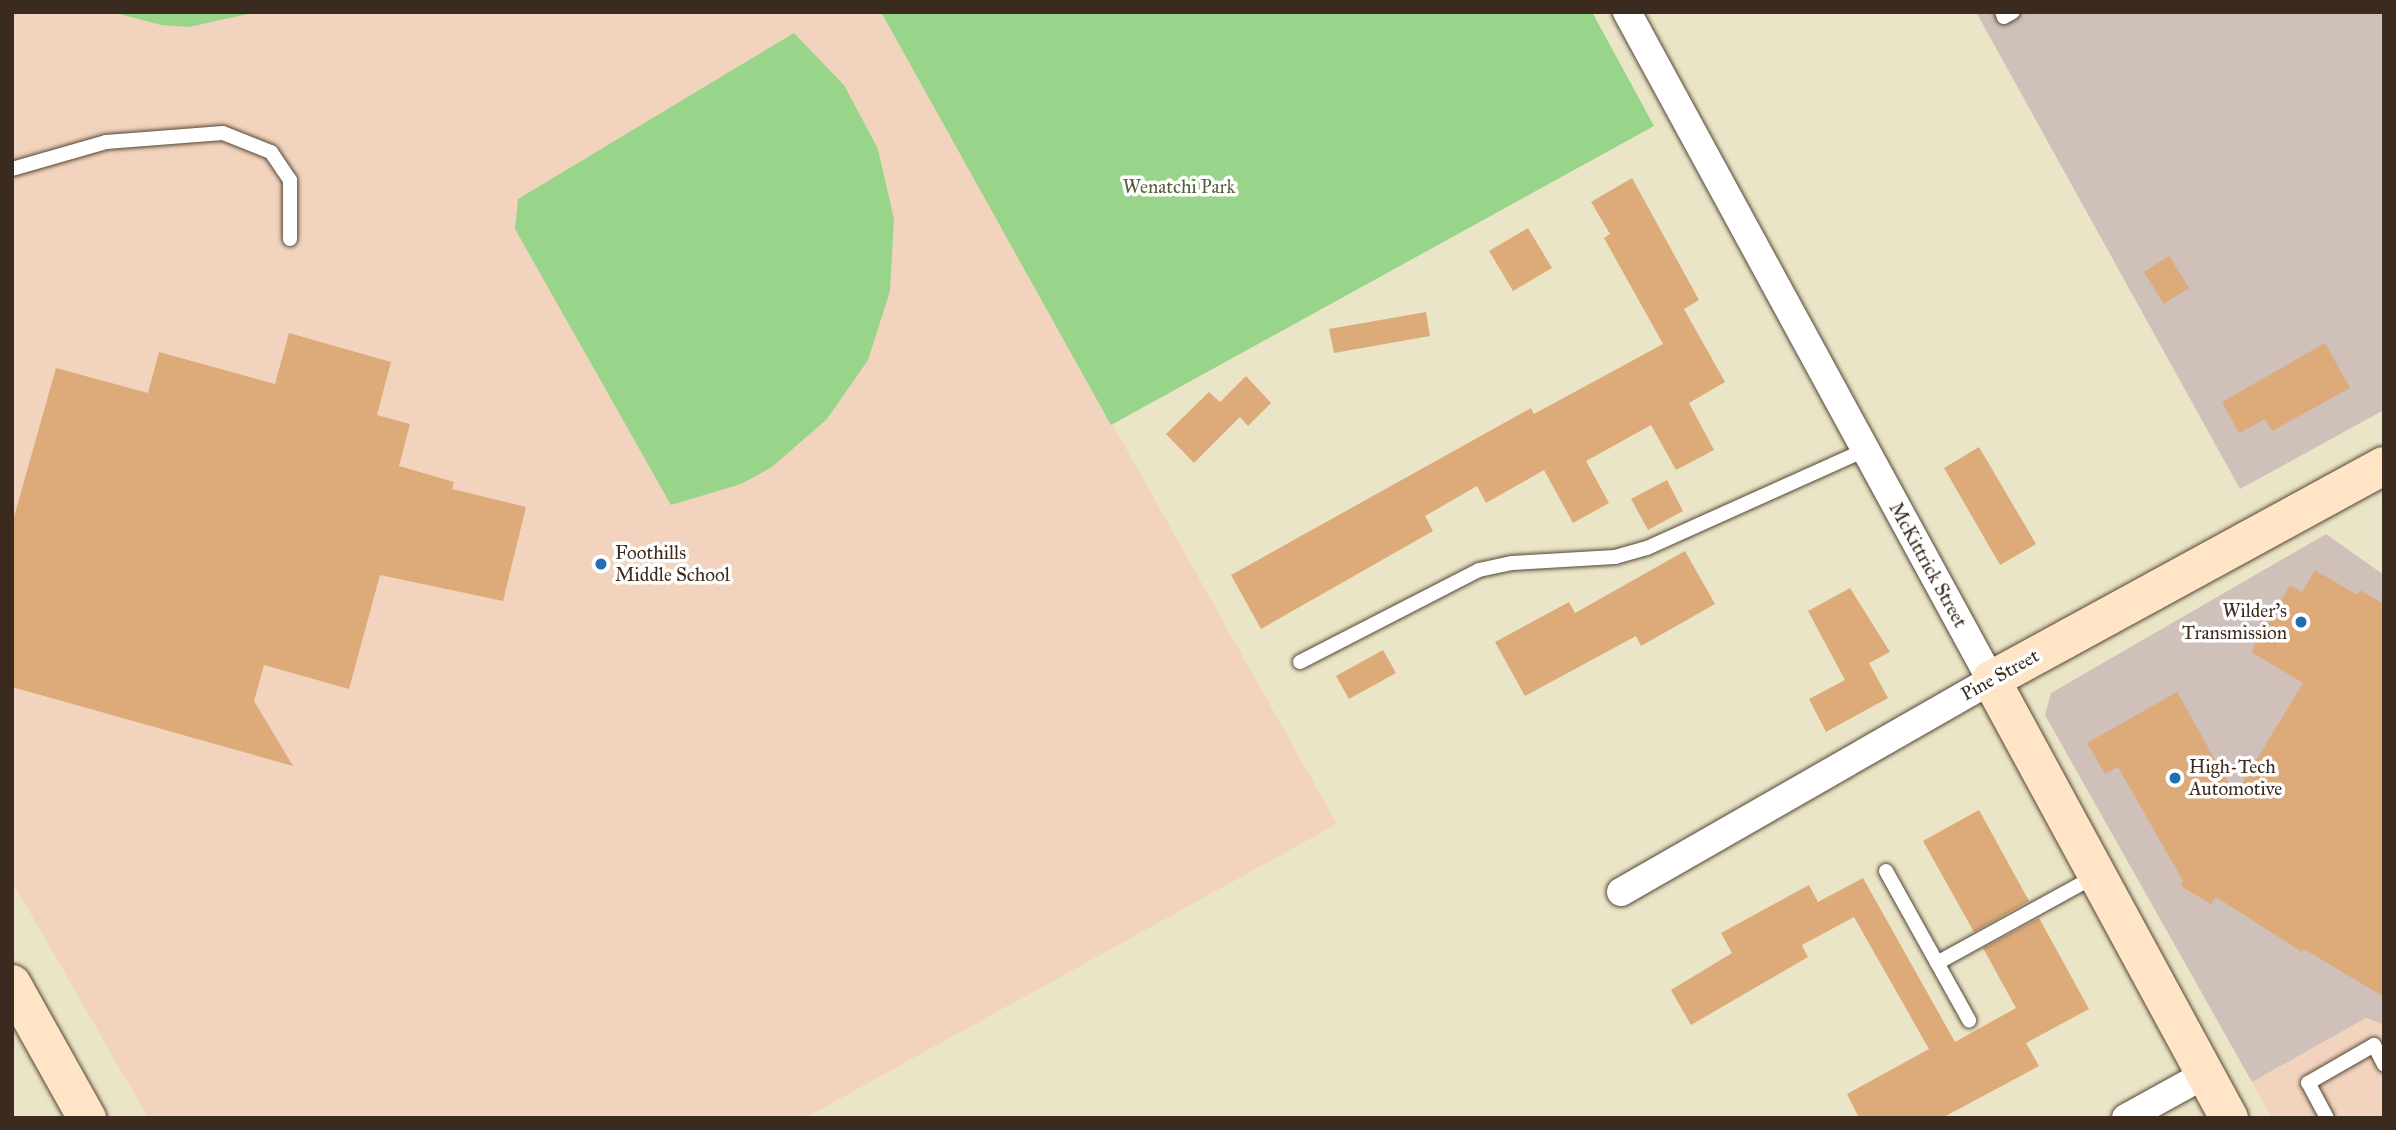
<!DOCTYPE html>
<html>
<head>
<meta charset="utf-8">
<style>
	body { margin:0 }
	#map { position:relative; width:2396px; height:1130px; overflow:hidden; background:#ebe5c7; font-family:"IM FELL Great Primer",serif }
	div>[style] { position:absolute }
	.built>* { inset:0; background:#f2d4be }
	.industrial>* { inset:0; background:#cfc0ba }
	.green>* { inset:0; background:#98d58a }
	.building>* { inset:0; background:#ddaa7a }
	.roads { filter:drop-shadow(0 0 2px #554637) drop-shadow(0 0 2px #554637) }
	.lane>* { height:14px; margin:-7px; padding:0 7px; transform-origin:7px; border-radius:7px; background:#fff }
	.street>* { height:28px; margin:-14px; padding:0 14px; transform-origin:14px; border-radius:14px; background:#fff }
	.secondary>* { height:38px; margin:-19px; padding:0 19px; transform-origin:19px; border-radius:19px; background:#ffe4c6 }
	.dots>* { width:19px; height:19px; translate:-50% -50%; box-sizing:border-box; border:4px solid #fff; border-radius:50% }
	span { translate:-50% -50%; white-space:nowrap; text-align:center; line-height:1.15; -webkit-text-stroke:7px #fff; paint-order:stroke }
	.park-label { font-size:19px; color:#575d3e }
	.poi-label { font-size:19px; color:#3b2a1e }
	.left { translate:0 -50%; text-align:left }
	.right { translate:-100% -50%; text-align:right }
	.street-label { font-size:19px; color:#3b2a1e }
	.frame { position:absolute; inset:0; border:14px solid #3b2a1e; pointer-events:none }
</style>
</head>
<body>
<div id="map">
	<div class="built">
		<i style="clip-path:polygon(12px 12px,881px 12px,1337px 824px,805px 1118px,148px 1118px,12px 881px)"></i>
		<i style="clip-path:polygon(2366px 1018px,2384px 1025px,2384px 1118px,2272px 1118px,2252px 1082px)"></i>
	</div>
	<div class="industrial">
		<i style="clip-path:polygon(1976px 12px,2384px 12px,2384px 410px,2240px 489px)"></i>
		<i style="clip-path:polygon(2326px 534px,2384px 575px,2384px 1025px,2366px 1018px,2252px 1082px,2045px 715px,2051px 693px)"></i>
	</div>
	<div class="green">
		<i style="clip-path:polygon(112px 12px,257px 12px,189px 27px,161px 25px)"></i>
		<i style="clip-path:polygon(881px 12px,1592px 12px,1654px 126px,1111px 425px)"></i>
		<i style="clip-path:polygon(794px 33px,844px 85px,878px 149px,894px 219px,890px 291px,868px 360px,827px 419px,772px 467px,741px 484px,671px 505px,515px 229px,518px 199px)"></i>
	</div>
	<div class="building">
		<i style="clip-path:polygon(1632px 178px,1699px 300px,1684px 309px,1725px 382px,1689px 403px,1714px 450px,1676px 470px,1651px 425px,1586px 461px,1609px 503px,1573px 523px,1544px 470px,1486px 503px,1477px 486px,1425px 516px,1433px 531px,1261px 629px,1231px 575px,1531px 408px,1534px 414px,1663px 344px,1604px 238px,1610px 234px,1591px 202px)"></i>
		<i style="clip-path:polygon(1528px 228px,1552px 268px,1513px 291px,1489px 251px)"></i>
		<i style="clip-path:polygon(2169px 256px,2189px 288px,2164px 304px,2144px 272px)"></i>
		<i style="clip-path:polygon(1426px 312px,1430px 336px,1334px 353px,1329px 329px)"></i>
		<i style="clip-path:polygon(289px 333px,391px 362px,377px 415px,410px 424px,399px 466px,454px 482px,452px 489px,526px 507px,503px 601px,380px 575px,349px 689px,264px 665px,254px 701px,293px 766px,12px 687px,12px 524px,56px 368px,148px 393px,159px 352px,275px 384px)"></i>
		<i style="clip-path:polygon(2325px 343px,2350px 388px,2272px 431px,2265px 419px,2239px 433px,2222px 402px)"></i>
		<i style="clip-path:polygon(1246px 376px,1271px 403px,1248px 426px,1240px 417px,1194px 463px,1166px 434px,1209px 392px,1220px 402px)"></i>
		<i style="clip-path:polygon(1979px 447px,2036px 544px,2000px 565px,1944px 468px)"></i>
		<i style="clip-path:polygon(1667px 480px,1683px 511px,1648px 530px,1631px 499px)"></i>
		<i style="clip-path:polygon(1685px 551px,1715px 604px,1641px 646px,1636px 636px,1525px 696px,1495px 642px,1569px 602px,1575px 613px)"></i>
		<i style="clip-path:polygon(2315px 570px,2357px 595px,2360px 590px,2384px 604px,2384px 997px,2304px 949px,2302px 952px,2216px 897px,2211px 904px,2181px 886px,2183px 881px,2118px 767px,2105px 774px,2087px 743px,2177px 692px,2235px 795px,2303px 683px,2251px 652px,2290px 585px,2302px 592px)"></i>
		<i style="clip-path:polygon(1850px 588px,1890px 652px,1869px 663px,1888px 698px,1826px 732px,1809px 699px,1845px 680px,1808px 611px)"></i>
		<i style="clip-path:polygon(1383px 650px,1396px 673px,1349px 699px,1336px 676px)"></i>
		<i style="clip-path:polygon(1979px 810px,2029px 901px,1974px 932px,1923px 841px)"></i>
		<i style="clip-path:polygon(1863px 878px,1955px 1042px,2016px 1008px,1983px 948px,2039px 918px,2089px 1009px,2026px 1043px,2039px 1066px,1942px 1118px,1859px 1118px,1847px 1094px,1929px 1049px,1854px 917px,1802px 945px,1808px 957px,1691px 1025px,1671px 990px,1732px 953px,1721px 933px,1809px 885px,1818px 902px)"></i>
	</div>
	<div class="roads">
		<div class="lane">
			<i style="left:2002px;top:12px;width:5px;rotate:68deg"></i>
			<i style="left:2004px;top:17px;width:10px;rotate:-29deg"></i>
			<i style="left:12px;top:169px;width:98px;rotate:-16deg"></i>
			<i style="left:106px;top:142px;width:117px;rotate:-4.4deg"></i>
			<i style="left:223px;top:133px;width:52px;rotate:21.6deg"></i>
			<i style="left:271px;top:152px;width:34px;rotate:56deg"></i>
			<i style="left:290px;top:180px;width:59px;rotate:90deg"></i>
			<i style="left:1300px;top:662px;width:201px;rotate:-27.2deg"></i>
			<i style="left:1479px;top:570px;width:34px;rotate:-12deg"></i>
			<i style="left:1512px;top:563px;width:103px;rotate:-3.3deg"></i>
			<i style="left:1615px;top:557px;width:33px;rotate:-16deg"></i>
			<i style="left:1647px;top:548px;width:239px;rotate:-24.2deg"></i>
			<i style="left:1886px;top:871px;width:171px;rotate:60.9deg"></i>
			<i style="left:1937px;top:963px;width:180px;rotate:-28.8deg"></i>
			<i style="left:2327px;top:1118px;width:40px;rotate:-118deg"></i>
			<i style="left:2308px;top:1083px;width:76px;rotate:-29.9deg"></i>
			<i style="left:2374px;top:1045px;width:22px;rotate:63deg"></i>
		</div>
		<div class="street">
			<i style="left:1621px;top:892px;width:426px;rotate:-29.8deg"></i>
			<i style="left:1991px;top:680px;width:761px;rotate:-118.59deg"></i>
			<i style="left:2126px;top:1118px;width:89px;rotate:-28.9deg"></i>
		</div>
		<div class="secondary">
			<i style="left:12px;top:984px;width:154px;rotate:60.8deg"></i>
			<i style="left:2229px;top:1118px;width:498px;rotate:-118.5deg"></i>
			<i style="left:1991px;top:680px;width:447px;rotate:-28.6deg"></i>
		</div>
	</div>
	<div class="dots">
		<i style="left:601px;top:564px;background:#1f6fb2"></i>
		<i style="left:2301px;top:622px;background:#1f6fb2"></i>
		<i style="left:2175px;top:778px;background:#1f6fb2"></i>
	</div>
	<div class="park-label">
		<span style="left:1179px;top:187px">Wenatchi Park</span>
	</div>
	<div class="poi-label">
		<span class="left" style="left:615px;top:564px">Foothills<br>Middle School</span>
		<span class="right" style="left:2287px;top:622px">Wilder's<br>Transmission</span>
		<span class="left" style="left:2189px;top:778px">High-Tech<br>Automotive</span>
	</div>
	<div class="street-label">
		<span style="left:1928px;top:565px;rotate:61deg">McKittrick Street</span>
		<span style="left:2000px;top:675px;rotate:-29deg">Pine Street</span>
	</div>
	<div class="frame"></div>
</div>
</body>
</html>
